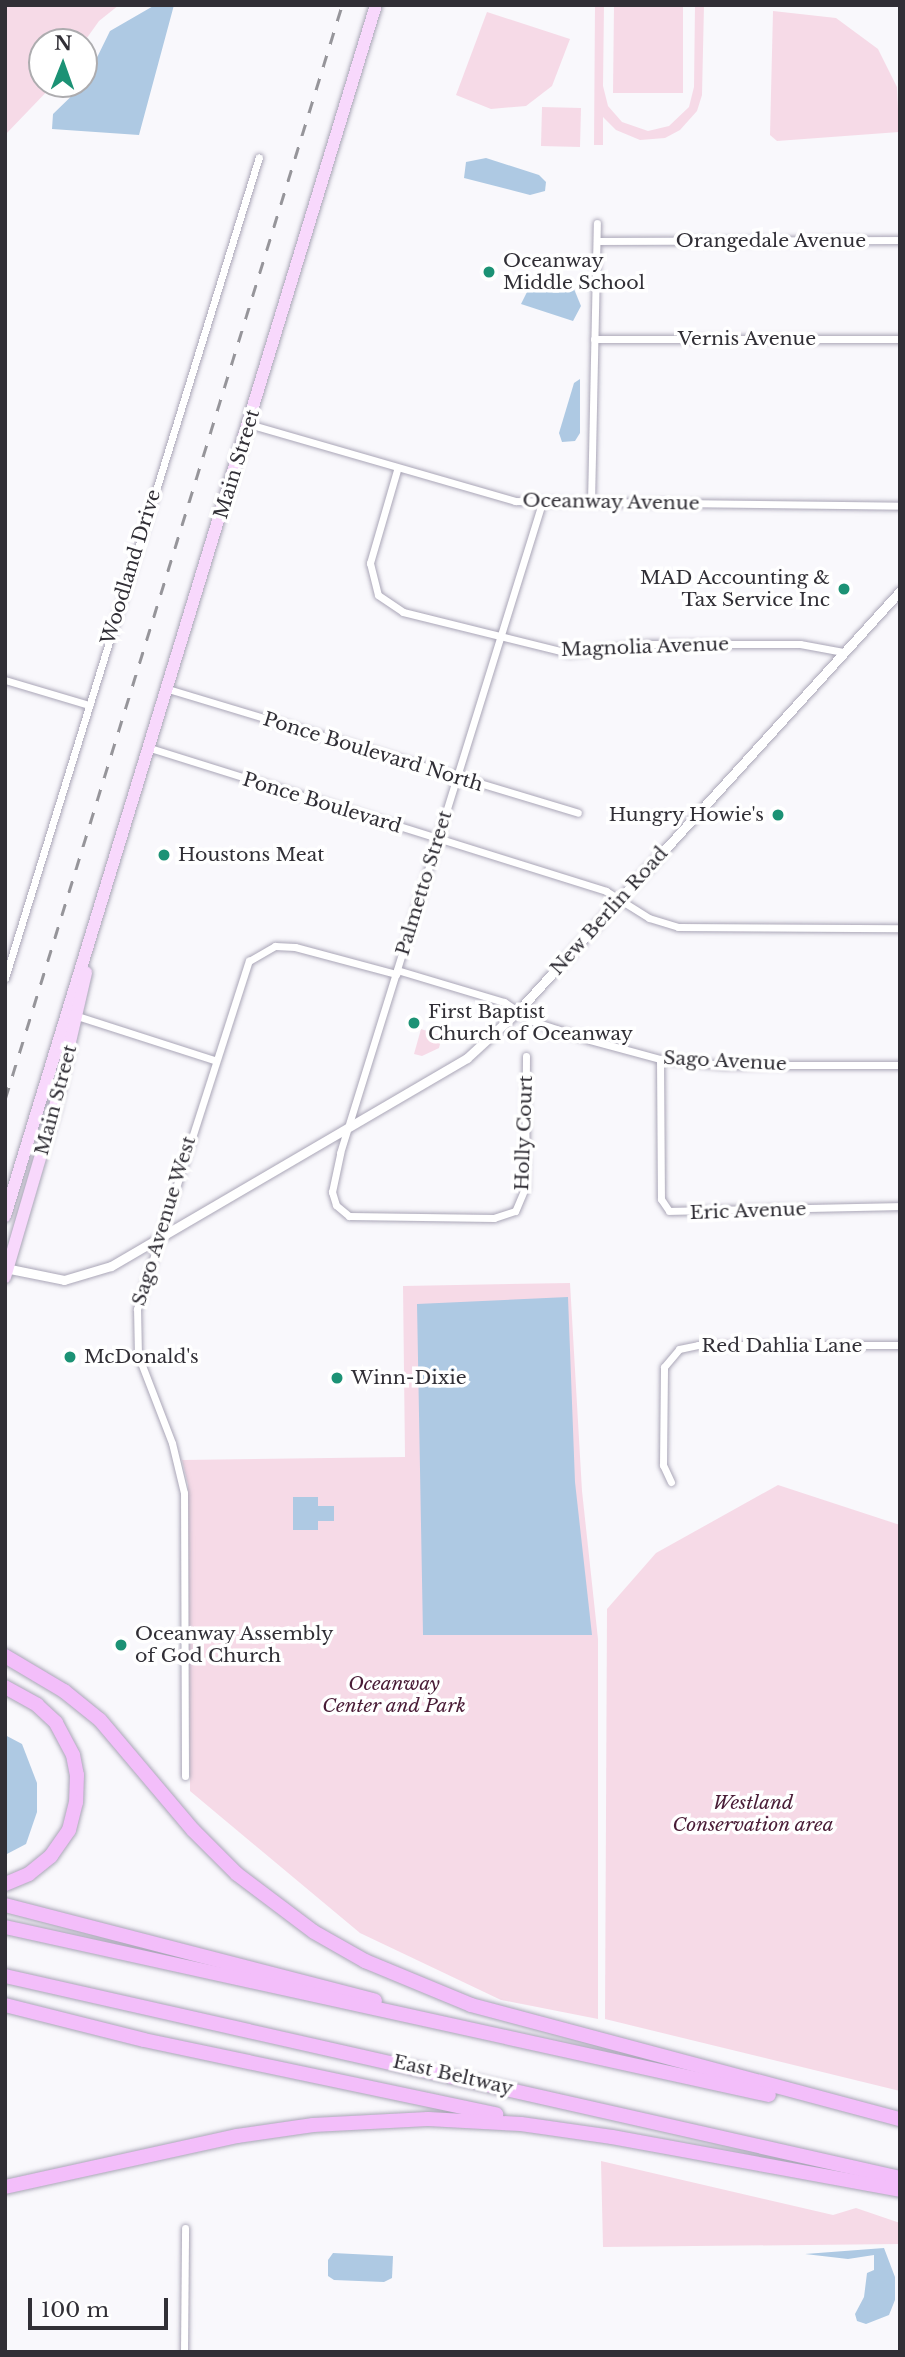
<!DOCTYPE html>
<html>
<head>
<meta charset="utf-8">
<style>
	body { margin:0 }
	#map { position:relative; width:905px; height:2357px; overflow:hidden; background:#f9f8fc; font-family:"Libre Baskerville",serif }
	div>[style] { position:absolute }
	.green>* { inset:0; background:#f6dae7 }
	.water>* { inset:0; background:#aec9e3 }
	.roads { filter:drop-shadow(0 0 2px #aaa6b7) drop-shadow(0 0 2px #aaa6b7) }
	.minor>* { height:7px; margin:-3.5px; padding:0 3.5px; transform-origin:3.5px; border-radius:3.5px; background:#fff }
	.tertiary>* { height:9px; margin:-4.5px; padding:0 4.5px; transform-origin:4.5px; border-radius:4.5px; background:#fff }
	.primary>* { height:12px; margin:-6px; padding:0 6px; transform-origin:6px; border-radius:6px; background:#f8d8fc }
	.motorway>* { height:14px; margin:-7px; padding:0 7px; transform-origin:7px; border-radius:7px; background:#f3befa }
	.rail>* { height:2.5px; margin-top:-1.25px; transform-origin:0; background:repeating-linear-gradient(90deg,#96959a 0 12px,transparent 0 24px) }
	.dots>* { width:19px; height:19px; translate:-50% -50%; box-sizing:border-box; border:4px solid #fff; border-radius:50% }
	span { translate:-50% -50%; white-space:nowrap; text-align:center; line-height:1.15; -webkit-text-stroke:7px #fff; paint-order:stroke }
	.street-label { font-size:19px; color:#312f36 }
	.poi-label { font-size:19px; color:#312f36 }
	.left { translate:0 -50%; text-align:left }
	.right { translate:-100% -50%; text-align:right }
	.park-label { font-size:19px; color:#491c36; font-style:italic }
	.frame { position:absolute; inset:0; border:7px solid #312f36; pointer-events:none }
	.north { position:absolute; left:28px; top:28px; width:70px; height:70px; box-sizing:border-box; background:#fff; border:2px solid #adacaf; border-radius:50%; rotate:1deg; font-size:19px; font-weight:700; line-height:28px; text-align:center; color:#312f36 }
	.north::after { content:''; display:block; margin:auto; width:24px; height:32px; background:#1c9275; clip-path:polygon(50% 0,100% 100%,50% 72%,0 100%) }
	.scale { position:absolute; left:28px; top:2298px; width:140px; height:32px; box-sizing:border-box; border:4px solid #312f36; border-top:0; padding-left:9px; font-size:21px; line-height:24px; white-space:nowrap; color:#312f36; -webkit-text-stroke:5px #fff; paint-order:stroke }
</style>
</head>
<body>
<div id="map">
	<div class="green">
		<i style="clip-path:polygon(5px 5px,119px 5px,99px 21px,84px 42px,42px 42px,42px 84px,54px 84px,5px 135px)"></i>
		<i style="clip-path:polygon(595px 5px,604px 5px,603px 86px,608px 106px,622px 122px,648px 131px,669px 126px,689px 107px,694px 87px,695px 5px,704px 5px,702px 95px,697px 111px,680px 130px,665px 138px,640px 140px,616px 130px,603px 117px,603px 145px,594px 145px)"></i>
		<i style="clip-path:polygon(614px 5px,683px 5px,683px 93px,613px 93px)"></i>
		<i style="clip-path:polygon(773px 11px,836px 18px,878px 49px,897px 87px,899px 132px,777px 141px,770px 135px)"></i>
		<i style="clip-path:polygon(487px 12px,570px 39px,552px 86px,526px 106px,491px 109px,456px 95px)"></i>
		<i style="clip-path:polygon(542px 107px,581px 108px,580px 147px,541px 146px)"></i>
		<i style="clip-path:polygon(421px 1029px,442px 1036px,439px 1048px,422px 1056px,414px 1054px)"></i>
		<i style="clip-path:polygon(570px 1283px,582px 1491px,598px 1639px,598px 2019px,501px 2000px,360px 1933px,190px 1791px,188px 1485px,182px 1460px,405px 1457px,403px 1286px)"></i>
		<i style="clip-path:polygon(778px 1485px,900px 1525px,900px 2091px,605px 2019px,607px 1609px,656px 1553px)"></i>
		<i style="clip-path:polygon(601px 2161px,833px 2215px,856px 2208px,900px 2223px,900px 2244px,603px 2247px)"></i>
	</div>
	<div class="water">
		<i style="clip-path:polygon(155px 5px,174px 5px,139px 135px,52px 129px,53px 114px,84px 84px,110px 31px)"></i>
		<i style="clip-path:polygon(486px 158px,539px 175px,546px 182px,545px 191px,530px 195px,464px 178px,466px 162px)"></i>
		<i style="clip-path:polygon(574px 289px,581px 306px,573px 321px,521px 304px,527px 292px)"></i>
		<i style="clip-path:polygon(580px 379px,580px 433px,575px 441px,562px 442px,559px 433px,574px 383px)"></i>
		<i style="clip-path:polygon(568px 1297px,575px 1482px,592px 1635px,423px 1635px,417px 1304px)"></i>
		<i style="clip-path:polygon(293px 1497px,318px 1497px,318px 1506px,334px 1506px,334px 1521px,318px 1521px,318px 1530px,293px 1530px)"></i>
		<i style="clip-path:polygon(5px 1735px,22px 1744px,37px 1783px,37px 1812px,26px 1844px,5px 1855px)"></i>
		<i style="clip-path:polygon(884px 2248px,895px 2277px,895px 2300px,889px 2315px,866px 2324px,857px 2321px,855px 2314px,864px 2297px,867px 2273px,874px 2270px,874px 2255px,848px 2259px,805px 2254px)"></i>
		<i style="clip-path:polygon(333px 2253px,393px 2256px,392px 2278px,384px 2282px,334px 2280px,328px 2276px,328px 2260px)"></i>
	</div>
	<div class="roads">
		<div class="minor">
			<i style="left:599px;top:241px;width:301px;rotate:-0.2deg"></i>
			<i style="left:594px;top:339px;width:306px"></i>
			<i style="left:249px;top:424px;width:277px;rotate:16.1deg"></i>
			<i style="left:515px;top:501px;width:385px;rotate:0.7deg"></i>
			<i style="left:397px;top:470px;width:97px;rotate:106.2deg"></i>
			<i style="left:370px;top:563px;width:33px;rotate:76deg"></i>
			<i style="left:378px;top:595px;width:30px;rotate:34deg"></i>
			<i style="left:403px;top:612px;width:171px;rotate:13.9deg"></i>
			<i style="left:569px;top:653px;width:79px;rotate:-6.6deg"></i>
			<i style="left:647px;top:644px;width:153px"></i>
			<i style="left:800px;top:644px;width:44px;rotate:10.5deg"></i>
			<i style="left:591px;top:503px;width:280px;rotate:-88.8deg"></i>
			<i style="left:5px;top:680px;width:88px;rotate:16.6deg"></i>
			<i style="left:168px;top:689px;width:428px;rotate:16.8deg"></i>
			<i style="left:150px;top:748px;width:478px;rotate:17.4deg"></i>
			<i style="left:606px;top:891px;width:51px;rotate:32.1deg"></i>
			<i style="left:649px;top:918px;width:30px;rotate:17deg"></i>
			<i style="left:678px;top:927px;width:222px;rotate:0.3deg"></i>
			<i style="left:397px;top:970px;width:112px;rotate:16.7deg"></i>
			<i style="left:504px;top:1002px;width:34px;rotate:34deg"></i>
			<i style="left:532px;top:1021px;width:61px;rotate:18.1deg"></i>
			<i style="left:590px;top:1040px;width:73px;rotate:15.2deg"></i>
			<i style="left:660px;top:1059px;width:64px;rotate:5.4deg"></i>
			<i style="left:724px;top:1065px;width:176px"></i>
			<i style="left:5px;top:978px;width:859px;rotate:-72.81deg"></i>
			<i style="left:77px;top:1016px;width:144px;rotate:17.8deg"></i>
			<i style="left:526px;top:1056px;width:132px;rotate:90.4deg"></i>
			<i style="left:525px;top:1188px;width:25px;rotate:113deg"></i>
			<i style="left:515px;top:1211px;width:22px;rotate:162deg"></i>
			<i style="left:494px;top:1218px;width:145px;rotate:-179.2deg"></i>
			<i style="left:349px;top:1216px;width:17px;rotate:-140deg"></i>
			<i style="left:336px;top:1205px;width:14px;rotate:-107deg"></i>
			<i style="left:332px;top:1192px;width:40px;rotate:-78deg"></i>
			<i style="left:340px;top:1153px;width:681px;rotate:-72.74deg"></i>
			<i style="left:660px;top:1059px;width:140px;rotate:89.6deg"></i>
			<i style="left:661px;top:1199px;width:14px;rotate:56deg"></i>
			<i style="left:669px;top:1211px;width:231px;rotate:-1.2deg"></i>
			<i style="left:671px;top:1482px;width:19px;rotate:-115deg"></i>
			<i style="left:663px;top:1465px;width:98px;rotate:-89.4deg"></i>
			<i style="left:664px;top:1367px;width:23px;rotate:-50deg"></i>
			<i style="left:679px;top:1349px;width:19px;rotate:-12deg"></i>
			<i style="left:698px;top:1345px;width:202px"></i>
			<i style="left:185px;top:1776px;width:283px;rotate:-90.2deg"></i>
			<i style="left:184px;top:1493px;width:51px;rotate:-103.5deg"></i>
			<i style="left:172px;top:1443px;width:94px;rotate:-111.1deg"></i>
			<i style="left:138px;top:1355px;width:46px;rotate:-91.2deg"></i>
			<i style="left:137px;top:1309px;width:366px;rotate:-72.2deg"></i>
			<i style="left:249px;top:961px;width:30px;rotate:-30deg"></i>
			<i style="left:275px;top:946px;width:20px;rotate:3deg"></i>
			<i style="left:295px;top:947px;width:105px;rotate:15deg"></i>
			<i style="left:184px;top:2352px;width:124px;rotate:-89.5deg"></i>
		</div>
		<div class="tertiary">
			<i style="left:5px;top:1268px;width:60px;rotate:11.5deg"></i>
			<i style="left:64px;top:1280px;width:49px;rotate:-16.6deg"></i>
			<i style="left:111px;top:1266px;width:412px;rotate:-30.3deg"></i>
			<i style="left:467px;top:1058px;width:69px;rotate:-42.7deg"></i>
			<i style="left:518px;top:1011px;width:568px;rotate:-47.71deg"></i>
		</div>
		<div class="primary">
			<i style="left:5px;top:1216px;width:1267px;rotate:-72.97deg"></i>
			<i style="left:5px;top:1277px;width:177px;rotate:-73.6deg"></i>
			<i style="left:55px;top:1107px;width:138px;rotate:-77deg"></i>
		</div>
		<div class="motorway">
			<i style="left:5px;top:1656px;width:69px;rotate:30.7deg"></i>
			<i style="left:64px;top:1691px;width:46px;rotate:38.9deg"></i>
			<i style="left:100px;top:1720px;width:144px;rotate:49.8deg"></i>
			<i style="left:193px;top:1830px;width:62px;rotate:45deg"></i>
			<i style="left:237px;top:1874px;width:96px;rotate:37deg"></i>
			<i style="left:314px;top:1932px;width:59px;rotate:29.6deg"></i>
			<i style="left:365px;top:1961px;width:115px;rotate:22.5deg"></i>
			<i style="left:471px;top:2005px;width:444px;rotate:14.9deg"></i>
			<i style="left:5px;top:1687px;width:37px;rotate:29deg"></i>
			<i style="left:37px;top:1705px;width:26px;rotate:43deg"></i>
			<i style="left:56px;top:1723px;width:36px;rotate:62deg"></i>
			<i style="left:73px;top:1755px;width:20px;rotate:79deg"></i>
			<i style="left:77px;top:1775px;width:27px;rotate:92deg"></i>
			<i style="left:76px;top:1802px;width:29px;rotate:104deg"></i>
			<i style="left:69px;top:1830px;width:32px;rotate:125deg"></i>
			<i style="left:51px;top:1856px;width:28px;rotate:141deg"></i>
			<i style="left:29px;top:1874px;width:26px;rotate:157deg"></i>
			<i style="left:5px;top:1905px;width:382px;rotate:14.5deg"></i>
			<i style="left:5px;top:1927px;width:782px;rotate:12.4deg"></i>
			<i style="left:5px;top:1976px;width:918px;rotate:12.72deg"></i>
			<i style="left:5px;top:2005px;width:143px;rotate:14.1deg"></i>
			<i style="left:144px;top:2040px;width:360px;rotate:11.9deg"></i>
			<i style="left:5px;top:2187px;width:238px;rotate:-12.4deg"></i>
			<i style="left:237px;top:2136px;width:77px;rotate:-8.2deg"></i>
			<i style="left:313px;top:2125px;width:115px;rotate:-3deg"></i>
			<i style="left:428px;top:2119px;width:93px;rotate:3.1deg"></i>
			<i style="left:521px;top:2124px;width:92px;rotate:8.1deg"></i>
			<i style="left:612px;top:2137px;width:293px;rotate:10.4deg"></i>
		</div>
	</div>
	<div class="rail">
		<i style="left:5px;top:1099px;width:1145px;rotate:-72.88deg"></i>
	</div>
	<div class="dots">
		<i style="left:489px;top:272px;background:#1c9275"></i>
		<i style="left:844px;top:589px;background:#1c9275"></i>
		<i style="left:778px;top:815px;background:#1c9275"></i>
		<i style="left:164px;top:855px;background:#1c9275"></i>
		<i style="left:414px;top:1023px;background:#1c9275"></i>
		<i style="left:70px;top:1357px;background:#1c9275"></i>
		<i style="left:337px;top:1378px;background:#1c9275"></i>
		<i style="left:121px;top:1645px;background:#1c9275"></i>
	</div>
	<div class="street-label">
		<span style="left:771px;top:241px">Orangedale Avenue</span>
		<span style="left:747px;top:339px">Vernis Avenue</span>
		<span style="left:237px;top:464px;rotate:-73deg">Main Street</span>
		<span style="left:611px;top:502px;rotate:1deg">Oceanway Avenue</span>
		<span style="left:131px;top:567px;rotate:-73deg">Woodland Drive</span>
		<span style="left:645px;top:647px;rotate:-2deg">Magnolia Avenue</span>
		<span style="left:373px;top:752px;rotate:17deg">Ponce Boulevard North</span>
		<span style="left:322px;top:803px;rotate:17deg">Ponce Boulevard</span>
		<span style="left:424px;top:883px;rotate:-73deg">Palmetto Street</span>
		<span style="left:609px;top:911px;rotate:-48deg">New Berlin Road</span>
		<span style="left:725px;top:1061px;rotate:3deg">Sago Avenue</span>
		<span style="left:56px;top:1100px;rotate:-75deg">Main Street</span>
		<span style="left:524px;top:1133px;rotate:-88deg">Holly Court</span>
		<span style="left:748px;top:1211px;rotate:-2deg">Eric Avenue</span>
		<span style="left:164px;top:1221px;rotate:-73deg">Sago Avenue West</span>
		<span style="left:782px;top:1346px">Red Dahlia Lane</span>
		<span style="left:453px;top:2075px;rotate:13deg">East Beltway</span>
	</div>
	<div class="poi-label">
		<span class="left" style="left:503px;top:272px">Oceanway<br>Middle School</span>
		<span class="right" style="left:830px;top:589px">MAD Accounting &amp;<br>Tax Service Inc</span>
		<span class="right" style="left:764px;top:815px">Hungry Howie's</span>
		<span class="left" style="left:178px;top:855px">Houstons Meat</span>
		<span class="left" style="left:428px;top:1023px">First Baptist<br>Church of Oceanway</span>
		<span class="left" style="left:84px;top:1357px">McDonald's</span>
		<span class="left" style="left:351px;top:1378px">Winn-Dixie</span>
		<span class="left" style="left:135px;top:1645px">Oceanway Assembly<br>of God Church</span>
	</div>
	<div class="park-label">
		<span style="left:394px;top:1695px">Oceanway<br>Center and Park</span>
		<span style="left:753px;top:1814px">Westland<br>Conservation area</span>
	</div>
	<div class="frame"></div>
	<div class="north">N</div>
	<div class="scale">100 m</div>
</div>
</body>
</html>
